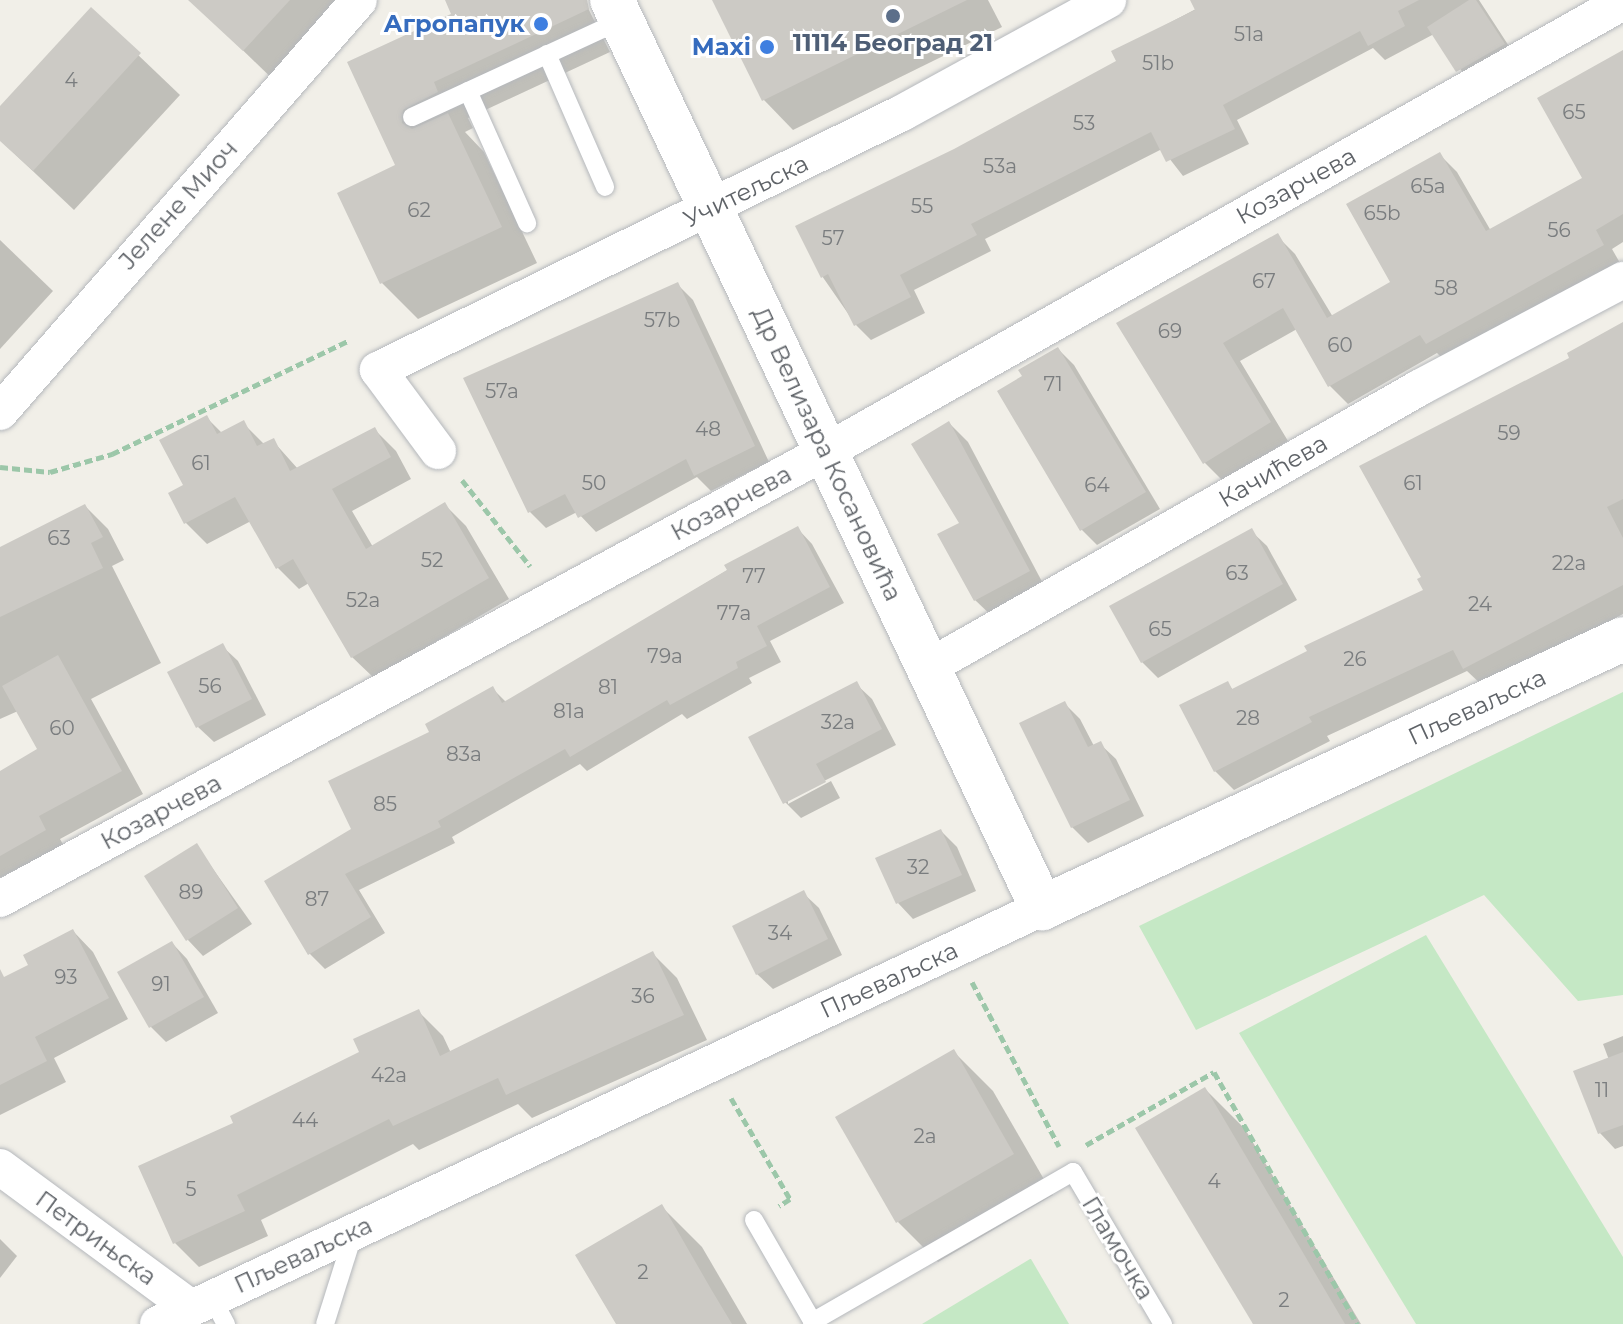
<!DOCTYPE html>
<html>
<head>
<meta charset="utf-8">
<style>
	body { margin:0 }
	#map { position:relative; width:1623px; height:1324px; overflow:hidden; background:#f1efe8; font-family:Montserrat,sans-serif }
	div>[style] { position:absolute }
	.green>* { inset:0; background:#c5e8c5 }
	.shadow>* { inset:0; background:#0003 }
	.building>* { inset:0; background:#cccac5 }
	.path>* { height:5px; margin-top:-2.5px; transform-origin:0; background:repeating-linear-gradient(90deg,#9cc7a9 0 8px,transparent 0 12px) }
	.roads { filter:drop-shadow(0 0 2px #b5b8bc) drop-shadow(0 0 2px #b5b8bc) }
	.service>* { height:18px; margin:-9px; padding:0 9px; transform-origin:9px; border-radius:9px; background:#fff }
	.minor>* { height:36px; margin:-18px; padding:0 18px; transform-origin:18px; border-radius:18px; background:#fff }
	.tertiary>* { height:44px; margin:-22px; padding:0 22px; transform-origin:22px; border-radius:22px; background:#fff }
	.dots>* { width:22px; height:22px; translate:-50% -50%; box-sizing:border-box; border:4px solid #fff; border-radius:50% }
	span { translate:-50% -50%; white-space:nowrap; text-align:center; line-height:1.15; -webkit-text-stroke:6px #fff; paint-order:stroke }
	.number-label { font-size:20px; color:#7a7d7f }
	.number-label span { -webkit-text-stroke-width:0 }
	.shop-label { font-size:24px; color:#366cbe; font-weight:700 }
	.right { translate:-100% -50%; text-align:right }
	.service-label { font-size:24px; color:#4e5e75; font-weight:700 }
	.street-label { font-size:24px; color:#5f6368 }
</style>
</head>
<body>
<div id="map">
	<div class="green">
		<i style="clip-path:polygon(1623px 692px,1623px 995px,1578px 1001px,1484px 895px,1196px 1030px,1139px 926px)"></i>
		<i style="clip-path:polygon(1426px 935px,1623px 1257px,1623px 1324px,1416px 1324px,1239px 1033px)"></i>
		<i style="clip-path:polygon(1031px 1259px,1069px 1324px,922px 1324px,1030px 1259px)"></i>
	</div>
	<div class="shadow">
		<i style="clip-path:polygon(200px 0,366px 0,284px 90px,196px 5px)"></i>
		<i style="clip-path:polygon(447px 0,584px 0,610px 52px,468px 118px,473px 128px,465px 132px,484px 152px,537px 263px,418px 319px,382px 283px,398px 166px,350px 63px,454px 15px)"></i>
		<i style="clip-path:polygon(714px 0,988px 0,1002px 27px,793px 130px,764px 100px)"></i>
		<i style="clip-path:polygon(1213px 0,1479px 0,1518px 60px,1473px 86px,1434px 34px,1385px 60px,1373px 48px,1237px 120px,1249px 144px,1183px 176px,1162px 149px,985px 239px,991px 251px,914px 290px,925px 313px,871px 340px,856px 325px,822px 276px,955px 150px,1119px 62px,1114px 52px)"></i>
		<i style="clip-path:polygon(91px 10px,180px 95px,74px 210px,0 140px,0 109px)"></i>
		<i style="clip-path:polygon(1623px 52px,1623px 242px,1612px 249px,1620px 263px,1445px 361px,1437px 353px,1348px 404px,1330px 386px,1297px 329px,1240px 361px,1288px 441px,1223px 481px,1205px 463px,1119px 324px,1277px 236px,1295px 254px,1333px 317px,1392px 283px,1439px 154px,1457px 172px,1491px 231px,1584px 179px)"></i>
		<i style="clip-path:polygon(0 240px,53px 291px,0 349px)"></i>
		<i style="clip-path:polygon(677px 284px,693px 300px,769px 462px,711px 491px,697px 477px,596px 532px,577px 512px,546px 528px,530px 512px,466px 379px)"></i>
		<i style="clip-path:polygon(1623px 325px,1623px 614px,1484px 687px,1467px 671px,1327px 736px,1330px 741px,1234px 790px,1215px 771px,1228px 684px,1234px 691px,1426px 591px,1572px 359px)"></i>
		<i style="clip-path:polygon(1058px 349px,1074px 365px,1160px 509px,1097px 545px,1081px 529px,1025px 377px)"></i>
		<i style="clip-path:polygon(207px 418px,222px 433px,243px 423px,265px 445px,273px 441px,298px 469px,375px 430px,396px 451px,411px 479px,352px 511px,373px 547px,445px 505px,466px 526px,509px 599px,374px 678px,352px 657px,309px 583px,299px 589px,278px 568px,251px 521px,207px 544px,186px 523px,186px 486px)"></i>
		<i style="clip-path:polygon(949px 423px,968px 442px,1047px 591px,995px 619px,975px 600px)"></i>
		<i style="clip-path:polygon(85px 506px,108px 529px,124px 560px,112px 566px,161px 663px,91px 699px,143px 794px,60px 839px,68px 853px,33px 873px,25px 865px,0 878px,0 773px,40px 750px,18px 711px,0 719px,0 549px)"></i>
		<i style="clip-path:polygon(797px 528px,812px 544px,844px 603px,770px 641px,781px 662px,749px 678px,752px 683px,687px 719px,682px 714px,587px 771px,580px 764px,452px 837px,455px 843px,359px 890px,385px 933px,325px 969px,310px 954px,266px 882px,354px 829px,432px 733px,492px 688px,507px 703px)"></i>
		<i style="clip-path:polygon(1251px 531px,1267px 546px,1297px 600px,1158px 678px,1142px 662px)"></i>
		<i style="clip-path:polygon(222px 646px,238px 661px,266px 715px,214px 742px,198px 727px)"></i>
		<i style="clip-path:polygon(856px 684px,872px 699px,896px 745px,788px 799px,788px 804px,831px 781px,840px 798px,801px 818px,785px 802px)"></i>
		<i style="clip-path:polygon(1064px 703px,1080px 719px,1094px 746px,1100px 744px,1116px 759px,1144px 816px,1088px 843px,1072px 827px)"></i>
		<i style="clip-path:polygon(941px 831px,957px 847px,976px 891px,913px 919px,898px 903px)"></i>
		<i style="clip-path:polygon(196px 845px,252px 924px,203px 956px,188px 940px)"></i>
		<i style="clip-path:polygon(803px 893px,819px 908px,842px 955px,773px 989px,757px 974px)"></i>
		<i style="clip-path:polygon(73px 931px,93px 952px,128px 1019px,54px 1058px,66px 1082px,0 1115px,0 981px,30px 966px)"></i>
		<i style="clip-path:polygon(172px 943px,187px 959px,218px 1013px,166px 1042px,151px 1027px)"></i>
		<i style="clip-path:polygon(653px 954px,677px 978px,707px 1040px,532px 1118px,518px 1104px,419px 1150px,413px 1144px,261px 1220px,268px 1236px,199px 1267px,175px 1243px,236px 1124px,361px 1053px,418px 1011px,443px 1036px,451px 1053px)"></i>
		<i style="clip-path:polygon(1623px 1036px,1623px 1146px,1615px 1149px,1600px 1133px,1609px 1060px,1603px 1044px)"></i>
		<i style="clip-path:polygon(953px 1051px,993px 1091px,1053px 1195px,938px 1262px,898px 1222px)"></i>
		<i style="clip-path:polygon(1205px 1089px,1245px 1129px,1361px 1324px,1253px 1324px)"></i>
		<i style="clip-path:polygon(662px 1207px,702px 1247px,747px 1324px,618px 1324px)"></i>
		<i style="clip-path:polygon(0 1239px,17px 1256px,0 1278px)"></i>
	</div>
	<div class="building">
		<i style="clip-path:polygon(188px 0,290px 0,243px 51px)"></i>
		<i style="clip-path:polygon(445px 0,587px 0,589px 9px,434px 82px,438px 92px,403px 110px,402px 123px,412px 129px,448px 113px,502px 227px,380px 284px,337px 193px,395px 165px,347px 62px,451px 14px)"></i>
		<i style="clip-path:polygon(712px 0,967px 0,762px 101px)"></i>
		<i style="clip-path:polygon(1190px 0,1419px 0,1398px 11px,1405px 26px,1368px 46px,1360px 31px,1223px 105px,1235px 129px,1166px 162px,1151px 132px,971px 224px,977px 235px,900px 275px,911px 297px,854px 326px,828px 274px,821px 278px,795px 226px,954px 149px,1116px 61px,1111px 51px,1195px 10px)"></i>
		<i style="clip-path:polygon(1469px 0,1476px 0,1505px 44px,1456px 72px,1427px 27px)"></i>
		<i style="clip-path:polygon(91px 7px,141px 53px,33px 171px,0 141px,0 106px)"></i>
		<i style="clip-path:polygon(1623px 50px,1623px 214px,1596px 230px,1604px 245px,1426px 344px,1420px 335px,1328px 387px,1283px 308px,1223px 343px,1271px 422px,1203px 464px,1116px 323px,1278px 233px,1327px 318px,1390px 282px,1346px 204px,1440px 152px,1486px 231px,1582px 178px,1537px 98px)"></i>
		<i style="clip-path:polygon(678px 282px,755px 446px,694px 476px,686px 459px,578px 518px,565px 494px,528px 513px,463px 378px)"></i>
		<i style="clip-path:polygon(1623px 322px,1623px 499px,1607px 507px,1623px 538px,1623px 585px,1463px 669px,1453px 650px,1309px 717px,1312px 722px,1214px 772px,1179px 705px,1228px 681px,1232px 689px,1307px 651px,1304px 646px,1423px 590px,1417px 579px,1421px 577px,1359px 466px,1569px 358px,1567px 353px)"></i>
		<i style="clip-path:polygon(1058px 347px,1146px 492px,1080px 531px,997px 391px,1022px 376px,1018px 370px)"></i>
		<i style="clip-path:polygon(207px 415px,217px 434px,244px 420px,257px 446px,274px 438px,290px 471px,375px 427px,391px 457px,332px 489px,366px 549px,445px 502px,489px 578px,351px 658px,293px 559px,276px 569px,235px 497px,184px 524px,168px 493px,183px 485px,159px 440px)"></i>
		<i style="clip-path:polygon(949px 421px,1030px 571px,974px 601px,937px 534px,959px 523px,911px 444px)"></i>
		<i style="clip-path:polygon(85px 504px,103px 537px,91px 543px,103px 568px,0 617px,0 547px)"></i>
		<i style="clip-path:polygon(798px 526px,830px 587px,757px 626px,767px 646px,736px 662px,738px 668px,670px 705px,667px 700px,570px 757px,565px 749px,438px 821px,441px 827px,345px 874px,371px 917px,308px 955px,264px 881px,351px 829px,328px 781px,429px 732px,425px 724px,493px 686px,502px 703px,727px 570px,724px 565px)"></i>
		<i style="clip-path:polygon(1252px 528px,1283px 584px,1141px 663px,1109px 606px)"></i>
		<i style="clip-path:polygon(223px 643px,252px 699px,196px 728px,167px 672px)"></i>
		<i style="clip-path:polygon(58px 655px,122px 771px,39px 816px,46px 830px,0 856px,0 771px,37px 749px,2px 686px)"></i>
		<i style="clip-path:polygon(857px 681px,882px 729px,816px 764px,826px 782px,783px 804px,748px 737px)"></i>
		<i style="clip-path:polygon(1065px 701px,1088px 747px,1101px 741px,1130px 800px,1071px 828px,1019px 723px)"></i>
		<i style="clip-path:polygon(941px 829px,962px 875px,896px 904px,875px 858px)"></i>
		<i style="clip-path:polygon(197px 843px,238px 908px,186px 941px,144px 876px)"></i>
		<i style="clip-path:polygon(804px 890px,828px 939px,756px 975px,732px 926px)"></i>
		<i style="clip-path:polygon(73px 929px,109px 998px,35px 1037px,47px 1061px,0 1085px,0 969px,4px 977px,28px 965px,23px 955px)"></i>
		<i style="clip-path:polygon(172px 941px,204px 997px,149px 1028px,117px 972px)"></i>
		<i style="clip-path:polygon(653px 951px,684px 1015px,506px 1095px,498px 1078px,393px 1126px,389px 1119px,237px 1195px,245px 1211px,173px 1244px,138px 1166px,233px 1123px,230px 1116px,359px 1052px,353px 1039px,419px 1009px,440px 1056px)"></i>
		<i style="clip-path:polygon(954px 1049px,1014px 1154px,896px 1223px,835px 1117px)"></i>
		<i style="clip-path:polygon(1623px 1052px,1623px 1125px,1598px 1134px,1573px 1071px)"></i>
		<i style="clip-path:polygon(1205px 1087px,1292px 1234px,1345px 1324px,1253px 1324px,1135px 1128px)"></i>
		<i style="clip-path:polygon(662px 1204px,711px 1289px,732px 1324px,616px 1324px,575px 1255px)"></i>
	</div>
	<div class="path">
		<i style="left:0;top:467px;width:50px;rotate:5.7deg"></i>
		<i style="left:50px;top:472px;width:65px;rotate:-16.2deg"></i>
		<i style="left:112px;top:454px;width:262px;rotate:-25.6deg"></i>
		<i style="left:462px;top:480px;width:110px;rotate:51.7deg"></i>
		<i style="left:972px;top:982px;width:186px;rotate:62.1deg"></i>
		<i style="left:731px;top:1098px;width:117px;rotate:59.7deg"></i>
		<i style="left:790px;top:1199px;width:13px;rotate:148deg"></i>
		<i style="left:1086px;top:1145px;width:147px;rotate:-29.7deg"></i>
		<i style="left:1214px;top:1072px;width:290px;rotate:60.4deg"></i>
	</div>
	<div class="roads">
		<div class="service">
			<i style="left:547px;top:54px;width:145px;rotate:66.4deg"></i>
			<i style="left:468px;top:91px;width:145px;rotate:65.9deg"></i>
			<i style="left:412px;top:117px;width:231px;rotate:-24.8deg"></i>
			<i style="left:754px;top:1220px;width:120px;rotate:60deg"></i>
			<i style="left:212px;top:1298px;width:30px;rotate:62deg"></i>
			<i style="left:812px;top:1322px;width:301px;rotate:-29.9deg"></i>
			<i style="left:1073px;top:1172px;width:177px;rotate:59.4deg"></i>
			<i style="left:325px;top:1324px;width:96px;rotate:-72.5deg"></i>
		</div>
		<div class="minor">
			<i style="left:0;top:412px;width:546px;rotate:-48.93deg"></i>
			<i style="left:438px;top:451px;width:101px;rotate:-126.5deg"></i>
			<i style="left:378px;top:370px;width:584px;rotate:-26.13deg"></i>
			<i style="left:902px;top:113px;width:235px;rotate:-28.7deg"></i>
			<i style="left:927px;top:668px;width:566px;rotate:-29.64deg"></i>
			<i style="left:1419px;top:388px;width:231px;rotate:-27.9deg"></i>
			<i style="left:0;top:899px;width:938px;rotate:-28.45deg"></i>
			<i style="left:825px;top:452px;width:916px;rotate:-29.42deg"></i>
			<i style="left:0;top:1167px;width:237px;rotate:36.4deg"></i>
			<i style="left:158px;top:1324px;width:977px;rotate:-25.2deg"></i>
		</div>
		<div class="tertiary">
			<i style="left:612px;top:0;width:1005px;rotate:64.66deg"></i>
			<i style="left:1042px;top:908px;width:640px;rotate:-24.84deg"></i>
		</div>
	</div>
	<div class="dots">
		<i style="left:893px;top:16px;background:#5c6f8a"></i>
		<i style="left:541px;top:24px;background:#3f7fe0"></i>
		<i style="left:767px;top:47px;background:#3f7fe0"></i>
	</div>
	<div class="number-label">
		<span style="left:1249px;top:34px">51a</span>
		<span style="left:1158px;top:63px">51b</span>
		<span style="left:71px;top:80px">4</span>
		<span style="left:1574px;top:112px">65</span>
		<span style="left:1084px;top:123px">53</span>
		<span style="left:1000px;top:166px">53a</span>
		<span style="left:1428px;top:186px">65a</span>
		<span style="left:922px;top:206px">55</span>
		<span style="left:419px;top:210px">62</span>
		<span style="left:1382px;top:213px">65b</span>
		<span style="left:1559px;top:230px">56</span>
		<span style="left:833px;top:238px">57</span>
		<span style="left:1264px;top:281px">67</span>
		<span style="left:1446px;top:288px">58</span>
		<span style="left:662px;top:320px">57b</span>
		<span style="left:1170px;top:331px">69</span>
		<span style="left:1340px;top:345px">60</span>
		<span style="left:1053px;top:384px">71</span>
		<span style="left:502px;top:391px">57a</span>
		<span style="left:708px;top:429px">48</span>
		<span style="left:1509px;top:433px">59</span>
		<span style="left:201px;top:463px">61</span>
		<span style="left:594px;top:483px">50</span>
		<span style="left:1413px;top:483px">61</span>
		<span style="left:1097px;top:485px">64</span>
		<span style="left:59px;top:538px">63</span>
		<span style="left:432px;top:560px">52</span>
		<span style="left:1569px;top:563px">22a</span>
		<span style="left:1237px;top:573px">63</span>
		<span style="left:754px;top:576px">77</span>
		<span style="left:363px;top:600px">52a</span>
		<span style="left:1480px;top:604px">24</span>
		<span style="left:734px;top:613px">77a</span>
		<span style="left:1160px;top:629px">65</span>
		<span style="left:665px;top:656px">79a</span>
		<span style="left:1355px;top:659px">26</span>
		<span style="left:210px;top:686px">56</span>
		<span style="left:608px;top:687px">81</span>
		<span style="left:569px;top:711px">81a</span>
		<span style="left:1248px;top:718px">28</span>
		<span style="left:838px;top:722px">32a</span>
		<span style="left:62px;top:728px">60</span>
		<span style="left:464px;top:754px">83a</span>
		<span style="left:385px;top:804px">85</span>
		<span style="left:918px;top:867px">32</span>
		<span style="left:191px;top:892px">89</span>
		<span style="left:317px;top:899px">87</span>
		<span style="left:780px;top:933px">34</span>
		<span style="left:66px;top:977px">93</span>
		<span style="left:161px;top:984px">91</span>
		<span style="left:643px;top:996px">36</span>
		<span style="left:389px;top:1075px">42a</span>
		<span style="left:1602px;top:1090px">11</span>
		<span style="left:305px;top:1120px">44</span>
		<span style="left:925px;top:1136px">2a</span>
		<span style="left:1214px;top:1181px">4</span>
		<span style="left:191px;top:1189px">5</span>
		<span style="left:643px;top:1272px">2</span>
		<span style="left:1284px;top:1300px">2</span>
	</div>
	<div class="shop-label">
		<span class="right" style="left:525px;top:24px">Агропапук</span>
		<span class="right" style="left:751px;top:47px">Maxi</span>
	</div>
	<div class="service-label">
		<span style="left:893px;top:43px">11114 Београд 21</span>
	</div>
	<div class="street-label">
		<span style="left:1296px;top:186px;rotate:-29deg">Козарчева</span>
		<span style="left:746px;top:191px;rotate:-26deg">Учитељска</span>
		<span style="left:178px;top:205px;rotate:-48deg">Јелене Миоч</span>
		<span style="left:827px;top:454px;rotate:65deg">Др Велизара Косановића</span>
		<span style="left:1273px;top:471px;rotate:-30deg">Качићева</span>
		<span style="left:731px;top:503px;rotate:-28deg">Козарчева</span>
		<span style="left:1477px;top:707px;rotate:-25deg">Пљеваљска</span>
		<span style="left:161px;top:812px;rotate:-28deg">Козарчева</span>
		<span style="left:889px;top:980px;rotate:-25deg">Пљеваљска</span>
		<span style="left:96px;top:1238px;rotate:36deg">Петрињска</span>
		<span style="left:1118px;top:1248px;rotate:59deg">Гламочка</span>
		<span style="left:303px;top:1255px;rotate:-25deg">Пљеваљска</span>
	</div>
</div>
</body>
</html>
